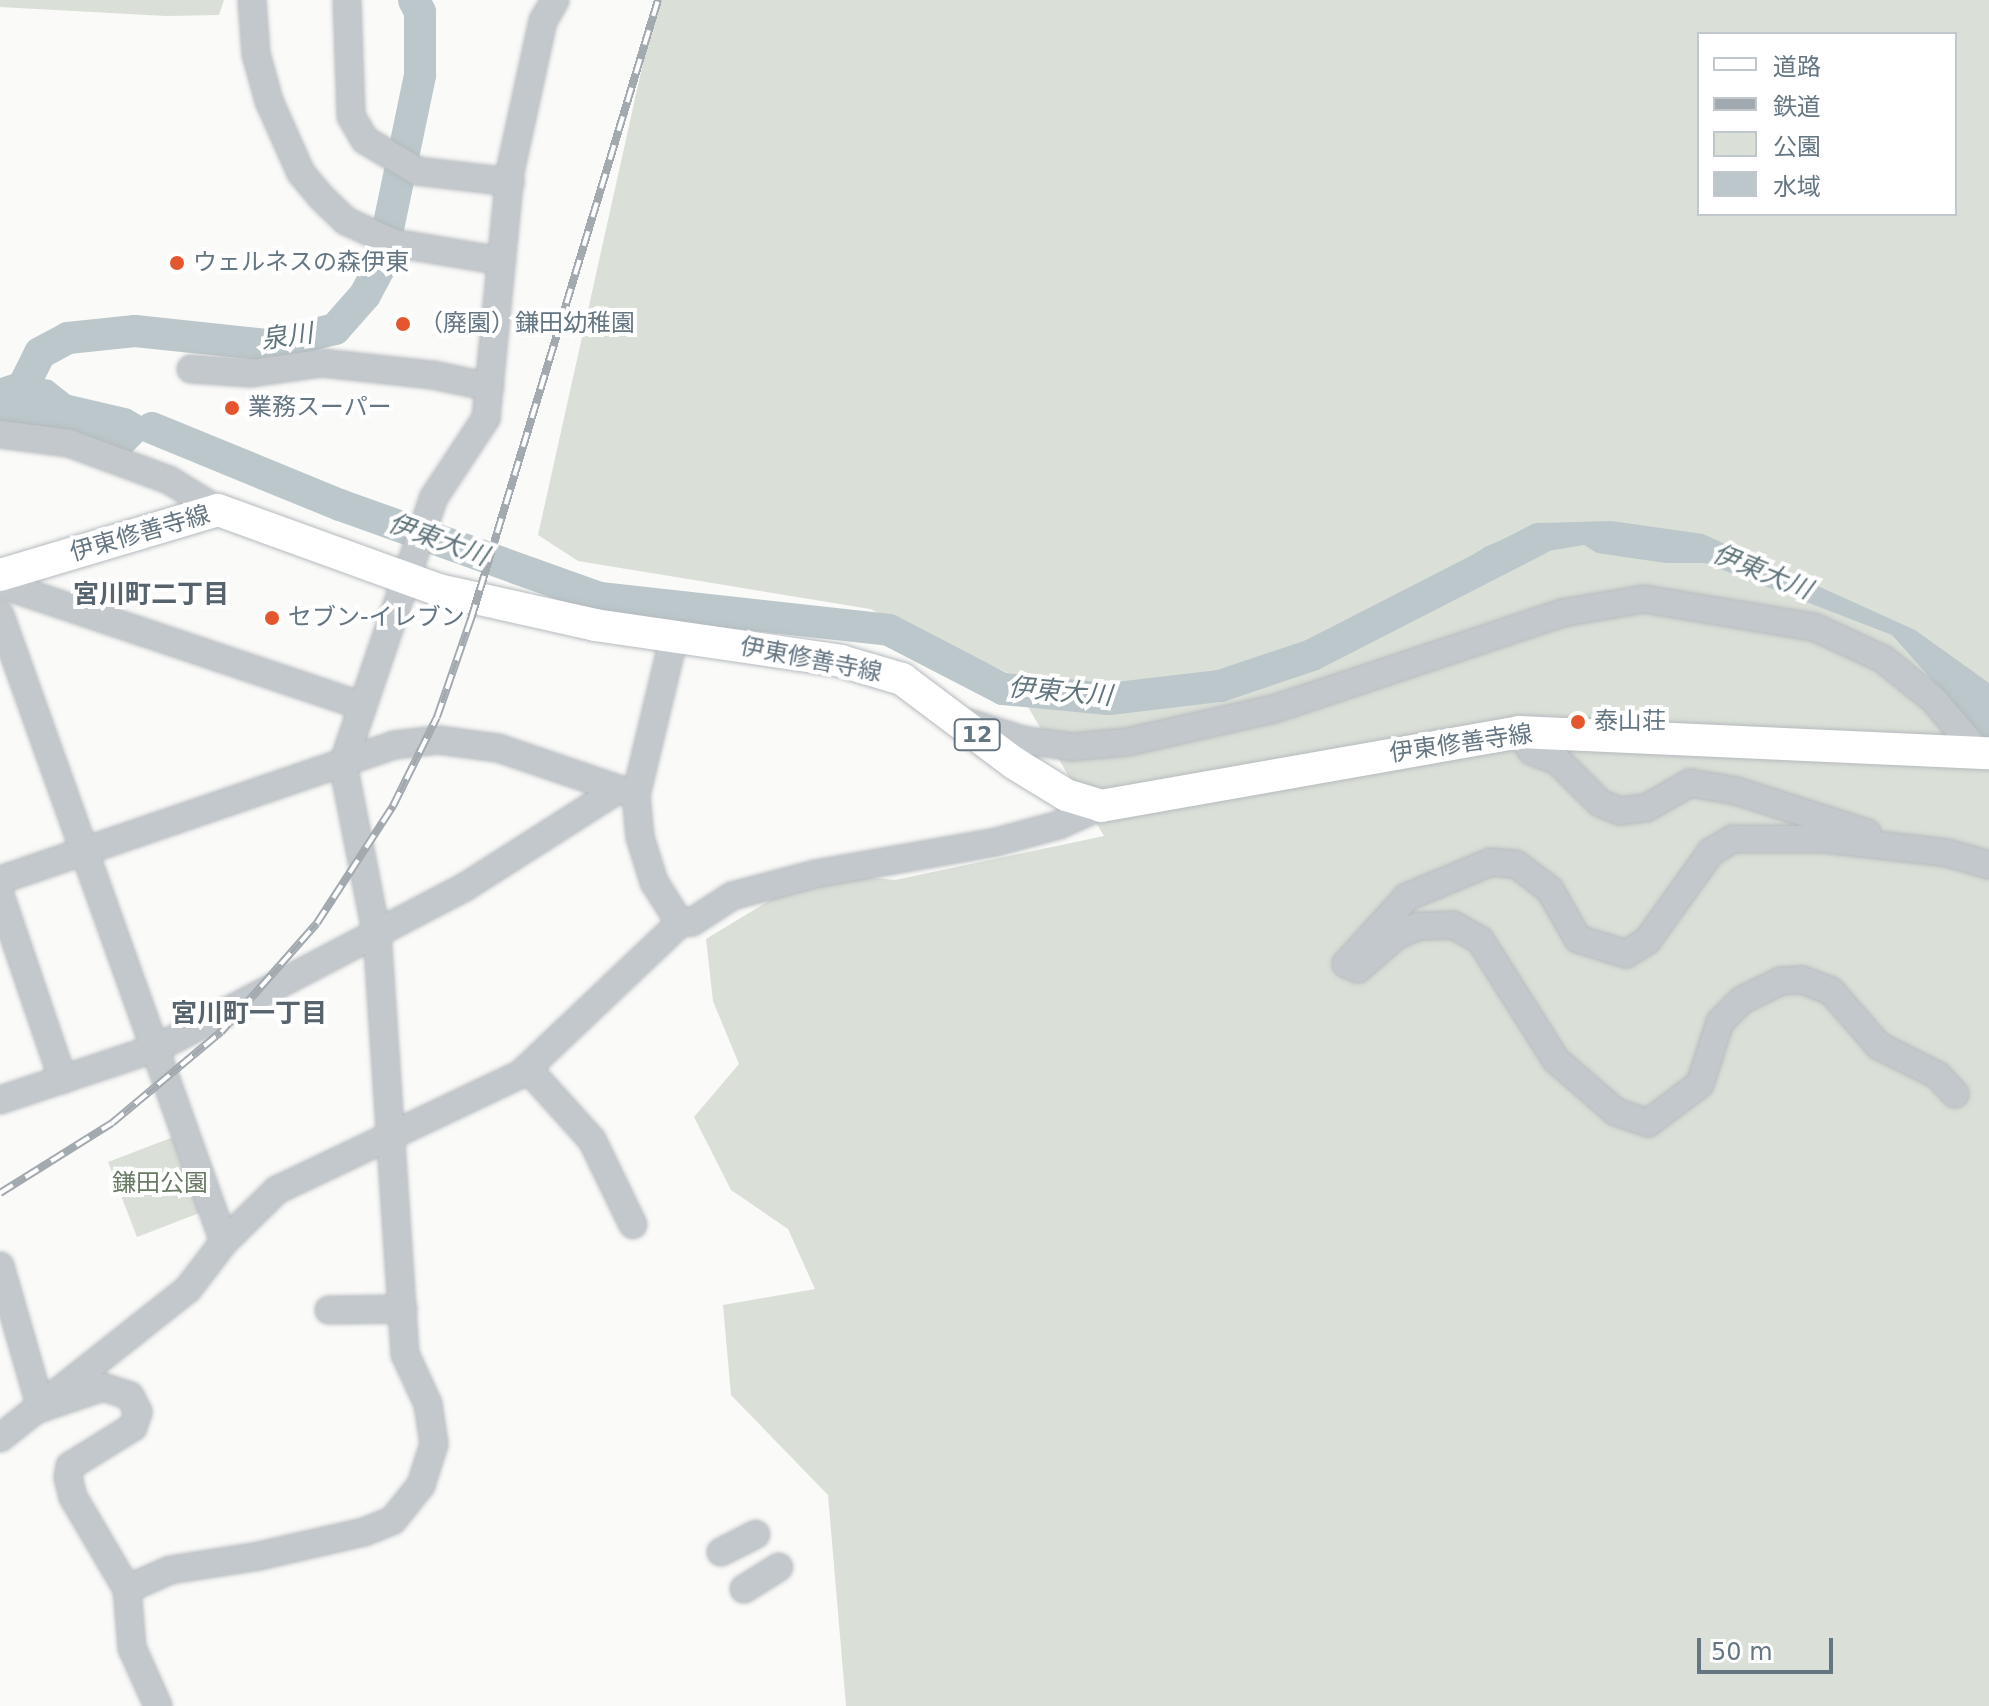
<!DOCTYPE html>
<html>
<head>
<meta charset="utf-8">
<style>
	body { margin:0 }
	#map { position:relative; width:1989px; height:1706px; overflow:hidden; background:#fafaf8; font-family:"DejaVu Sans","Noto Sans JP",sans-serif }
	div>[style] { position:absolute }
	.green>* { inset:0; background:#dadfd7 }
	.water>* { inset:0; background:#bbc7cb }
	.river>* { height:32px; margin:-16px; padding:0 16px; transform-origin:16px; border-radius:16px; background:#bbc7cb }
	.roads { filter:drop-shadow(0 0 2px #b5babe) drop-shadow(0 0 2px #b5babe) }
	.minor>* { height:26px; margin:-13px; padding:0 13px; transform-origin:13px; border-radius:13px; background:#c3c8cc }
	.major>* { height:32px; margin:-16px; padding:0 16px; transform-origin:16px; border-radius:16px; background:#fff }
	.rail>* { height:8px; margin-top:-4px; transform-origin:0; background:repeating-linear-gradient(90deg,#fff 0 15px,#a2aab0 0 30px); box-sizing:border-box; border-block:2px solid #a2aab0 }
	.dots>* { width:22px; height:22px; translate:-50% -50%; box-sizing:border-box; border:4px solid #fff; border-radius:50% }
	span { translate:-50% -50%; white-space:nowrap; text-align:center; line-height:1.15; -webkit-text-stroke:8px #fff; paint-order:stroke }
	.shield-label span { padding:2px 6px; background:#fff; border:2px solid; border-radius:6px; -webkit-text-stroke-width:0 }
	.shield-label { font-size:22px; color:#657683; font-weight:700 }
	.poi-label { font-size:24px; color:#657683 }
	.left { translate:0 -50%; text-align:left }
	.street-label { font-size:24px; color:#657683 }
	.park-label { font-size:24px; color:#687a64 }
	.water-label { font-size:26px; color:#60757c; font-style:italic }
	.neighbourhood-label { font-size:26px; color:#57646e; font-weight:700 }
	.legend { position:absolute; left:1697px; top:32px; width:260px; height:184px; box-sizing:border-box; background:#fff; border:2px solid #c1c8cd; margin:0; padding:10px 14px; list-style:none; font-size:24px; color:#657683 }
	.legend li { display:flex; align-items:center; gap:16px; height:40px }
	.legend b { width:40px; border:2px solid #c1c8cd }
	.scale { position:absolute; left:1697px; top:1638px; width:136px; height:36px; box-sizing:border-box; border:4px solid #657683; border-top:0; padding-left:10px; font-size:24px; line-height:28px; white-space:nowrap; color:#657683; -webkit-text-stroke:6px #fff; paint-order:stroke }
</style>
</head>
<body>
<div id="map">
	<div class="green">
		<i style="clip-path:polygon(0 0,224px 0,219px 15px,166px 16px,0 7px)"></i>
		<i style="clip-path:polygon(evenodd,657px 0,1989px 0,1989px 1706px,846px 1706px,828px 1495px,731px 1395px,723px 1305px,815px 1289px,788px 1229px,731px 1190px,694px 1117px,739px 1064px,713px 1001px,706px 939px,785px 891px,857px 876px,895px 880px,1104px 836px,1008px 673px,870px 609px,578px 561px,538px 535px,657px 0,1699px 34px,1955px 34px,1955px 214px,1699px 214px,1699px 34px)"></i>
		<i style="clip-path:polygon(189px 1131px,202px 1212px,137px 1237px,108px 1162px)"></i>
	</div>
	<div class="water">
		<i style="clip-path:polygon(12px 374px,51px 380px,70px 395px,130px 409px,206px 455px,149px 435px,130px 454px,0 423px,0 378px)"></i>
		<i style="clip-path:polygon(1611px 521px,1703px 534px,1915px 630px,1989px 683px,1989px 744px,1892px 635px,1705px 563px,1666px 563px,1597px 553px,1584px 545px,1483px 562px,1434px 602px,1456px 566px,1485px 547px,1542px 523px)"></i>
	</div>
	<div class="river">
		<i style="left:17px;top:399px;width:51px;rotate:-63.4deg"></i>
		<i style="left:40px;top:353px;width:32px;rotate:-28deg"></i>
		<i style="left:68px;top:338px;width:67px;rotate:-6deg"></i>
		<i style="left:135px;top:331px;width:135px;rotate:6deg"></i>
		<i style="left:269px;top:345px;width:68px;rotate:-13.6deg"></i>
		<i style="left:335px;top:329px;width:45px;rotate:-48.6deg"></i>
		<i style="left:365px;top:295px;width:32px;rotate:-62deg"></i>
		<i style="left:380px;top:267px;width:196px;rotate:-78.2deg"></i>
		<i style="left:420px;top:75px;width:63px;rotate:-90deg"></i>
		<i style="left:420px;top:12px;width:13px;rotate:-117deg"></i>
		<i style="left:152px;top:428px;width:203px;rotate:22.3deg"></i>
		<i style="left:340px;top:505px;width:276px;rotate:19.7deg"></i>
		<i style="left:600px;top:598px;width:291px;rotate:6.3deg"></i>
		<i style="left:889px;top:630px;width:128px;rotate:27.4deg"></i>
		<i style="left:1003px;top:689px;width:106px;rotate:5.4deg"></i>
		<i style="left:1109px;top:699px;width:112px;rotate:-6.7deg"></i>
		<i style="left:1220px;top:686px;width:97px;rotate:-18.6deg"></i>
		<i style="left:1312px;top:655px;width:255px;rotate:-27.1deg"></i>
	</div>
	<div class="roads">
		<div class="minor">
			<i style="left:252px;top:0;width:54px;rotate:85.8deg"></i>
			<i style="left:256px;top:54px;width:49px;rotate:74.5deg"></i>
			<i style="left:269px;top:101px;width:79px;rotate:66deg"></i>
			<i style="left:301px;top:173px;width:31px;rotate:50deg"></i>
			<i style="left:321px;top:197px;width:35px;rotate:44deg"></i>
			<i style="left:346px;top:221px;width:53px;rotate:24.6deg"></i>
			<i style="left:394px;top:243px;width:109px;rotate:9.5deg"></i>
			<i style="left:347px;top:0;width:116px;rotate:88deg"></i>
			<i style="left:351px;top:116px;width:28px;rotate:60deg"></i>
			<i style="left:365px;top:140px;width:61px;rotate:30.8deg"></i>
			<i style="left:417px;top:171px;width:94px;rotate:6.7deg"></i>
			<i style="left:191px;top:369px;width:60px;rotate:3.8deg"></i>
			<i style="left:251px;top:373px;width:72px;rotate:-8deg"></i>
			<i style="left:322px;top:363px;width:112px;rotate:6.2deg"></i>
			<i style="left:433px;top:375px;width:58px;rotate:11.9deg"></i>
			<i style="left:0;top:434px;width:70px;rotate:7.4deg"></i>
			<i style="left:69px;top:443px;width:107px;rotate:20.3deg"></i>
			<i style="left:169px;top:480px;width:57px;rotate:31.5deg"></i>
			<i style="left:0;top:584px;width:382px;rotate:18.6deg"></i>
			<i style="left:0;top:615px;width:666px;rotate:70.34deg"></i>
			<i style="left:674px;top:637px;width:163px;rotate:103.5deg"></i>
			<i style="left:636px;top:795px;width:42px;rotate:84.6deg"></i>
			<i style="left:640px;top:837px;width:47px;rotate:72.7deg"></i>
			<i style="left:654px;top:882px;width:49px;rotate:57.6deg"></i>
			<i style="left:966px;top:722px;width:60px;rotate:17.5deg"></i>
			<i style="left:1023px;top:740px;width:49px;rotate:8.1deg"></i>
			<i style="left:1072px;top:747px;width:55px;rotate:-5.2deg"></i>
			<i style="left:1127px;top:742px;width:151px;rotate:-12.7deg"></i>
			<i style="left:1274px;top:709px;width:304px;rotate:-18.4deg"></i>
			<i style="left:1562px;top:613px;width:83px;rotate:-9.7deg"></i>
			<i style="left:1644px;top:599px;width:172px;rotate:9.4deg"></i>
			<i style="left:1814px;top:627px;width:76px;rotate:24.9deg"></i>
			<i style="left:1883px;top:659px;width:65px;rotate:38.8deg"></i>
			<i style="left:1934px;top:700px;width:68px;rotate:49.8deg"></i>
			<i style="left:1519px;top:732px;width:23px;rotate:56deg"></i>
			<i style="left:1532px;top:751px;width:28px;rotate:21deg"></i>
			<i style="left:1558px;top:761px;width:59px;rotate:45deg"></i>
			<i style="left:1600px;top:803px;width:22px;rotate:22deg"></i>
			<i style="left:1620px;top:811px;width:26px;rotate:-7deg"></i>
			<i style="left:1646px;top:808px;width:51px;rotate:-29.6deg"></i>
			<i style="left:1690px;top:783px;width:48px;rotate:9.7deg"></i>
			<i style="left:1737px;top:791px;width:137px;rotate:17.9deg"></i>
			<i style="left:0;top:880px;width:416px;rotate:-18.9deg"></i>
			<i style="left:394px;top:745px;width:44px;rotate:-6.5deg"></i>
			<i style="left:438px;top:740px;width:61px;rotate:7.6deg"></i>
			<i style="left:498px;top:748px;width:146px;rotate:18.8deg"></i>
			<i style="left:0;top:895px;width:195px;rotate:71.2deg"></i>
			<i style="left:680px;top:923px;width:12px;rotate:-5deg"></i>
			<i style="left:692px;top:922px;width:48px;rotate:-33deg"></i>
			<i style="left:732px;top:896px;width:86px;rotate:-14.8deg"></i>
			<i style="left:815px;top:874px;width:184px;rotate:-10deg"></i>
			<i style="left:996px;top:842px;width:65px;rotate:-15.1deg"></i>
			<i style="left:1059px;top:825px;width:46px;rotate:-24.3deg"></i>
			<i style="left:527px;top:1068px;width:97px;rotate:47.9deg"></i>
			<i style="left:592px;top:1140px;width:94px;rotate:64.2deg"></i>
			<i style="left:1955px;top:1094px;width:26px;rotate:-133deg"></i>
			<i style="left:1937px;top:1075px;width:65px;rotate:-153.4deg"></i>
			<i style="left:1879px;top:1046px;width:73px;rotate:-131.1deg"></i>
			<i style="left:1831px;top:991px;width:31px;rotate:-159deg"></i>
			<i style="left:1802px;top:980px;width:21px;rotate:177deg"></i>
			<i style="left:1781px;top:981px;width:43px;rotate:154deg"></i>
			<i style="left:1742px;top:1000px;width:31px;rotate:135deg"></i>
			<i style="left:1720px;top:1022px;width:65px;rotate:107.9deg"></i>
			<i style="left:1700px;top:1084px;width:65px;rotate:143.1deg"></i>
			<i style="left:1648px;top:1123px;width:34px;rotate:-161deg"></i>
			<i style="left:1616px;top:1112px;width:79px;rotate:-139.1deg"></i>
			<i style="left:1556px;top:1060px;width:142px;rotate:-122.3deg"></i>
			<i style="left:1480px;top:940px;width:31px;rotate:-151deg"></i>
			<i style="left:1453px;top:925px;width:35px;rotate:178deg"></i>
			<i style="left:1418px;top:926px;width:24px;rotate:156deg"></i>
			<i style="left:1396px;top:936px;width:50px;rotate:139deg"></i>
			<i style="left:1358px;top:969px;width:13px;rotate:-157deg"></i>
			<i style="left:1346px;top:964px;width:91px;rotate:-47.7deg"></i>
			<i style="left:1407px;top:897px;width:91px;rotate:-22.6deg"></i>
			<i style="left:1491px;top:862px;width:25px;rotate:5deg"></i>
			<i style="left:1516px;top:864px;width:43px;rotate:37.4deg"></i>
			<i style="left:1550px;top:890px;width:56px;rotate:60.3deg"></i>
			<i style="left:1578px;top:939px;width:50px;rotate:17.4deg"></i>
			<i style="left:1626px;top:954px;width:25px;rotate:-32deg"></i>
			<i style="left:1647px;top:941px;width:110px;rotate:-54.3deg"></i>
			<i style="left:1711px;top:852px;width:26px;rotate:-31deg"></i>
			<i style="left:1733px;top:839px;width:92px"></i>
			<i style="left:1825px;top:839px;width:123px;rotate:6.5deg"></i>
			<i style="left:1947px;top:853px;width:44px;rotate:15.9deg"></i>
			<i style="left:0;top:1100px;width:168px;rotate:-18.4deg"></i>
			<i style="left:159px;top:1047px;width:345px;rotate:-27.6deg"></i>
			<i style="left:465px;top:887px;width:180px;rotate:-32.5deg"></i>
			<i style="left:0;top:1266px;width:148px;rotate:73.9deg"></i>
			<i style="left:41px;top:1408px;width:65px;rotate:-18.7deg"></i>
			<i style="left:103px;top:1387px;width:28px;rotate:18deg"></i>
			<i style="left:130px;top:1396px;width:18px;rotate:63deg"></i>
			<i style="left:138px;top:1412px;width:16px;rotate:108deg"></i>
			<i style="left:133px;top:1427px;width:74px;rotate:148.2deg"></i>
			<i style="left:70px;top:1466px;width:11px;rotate:100deg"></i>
			<i style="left:68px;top:1477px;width:21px;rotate:76deg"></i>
			<i style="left:73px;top:1497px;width:107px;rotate:59.6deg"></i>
			<i style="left:329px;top:1310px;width:74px;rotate:-0.8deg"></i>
			<i style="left:0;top:1438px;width:240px;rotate:-38.4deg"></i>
			<i style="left:188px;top:1289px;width:59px;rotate:-52.5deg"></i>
			<i style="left:224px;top:1242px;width:74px;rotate:-44.5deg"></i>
			<i style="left:277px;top:1190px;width:270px;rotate:-25.4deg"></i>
			<i style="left:521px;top:1074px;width:219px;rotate:-43.5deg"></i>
			<i style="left:721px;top:1552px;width:39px;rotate:-27deg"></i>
			<i style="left:744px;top:1589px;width:41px;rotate:-32.2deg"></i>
			<i style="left:158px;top:1706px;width:64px;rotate:-114.1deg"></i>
			<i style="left:132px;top:1648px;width:59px;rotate:-94.8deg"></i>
			<i style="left:127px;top:1589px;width:47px;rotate:-23.8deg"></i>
			<i style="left:170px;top:1570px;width:90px;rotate:-8.9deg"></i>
			<i style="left:259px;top:1556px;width:108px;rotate:-12.9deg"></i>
			<i style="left:364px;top:1532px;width:31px;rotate:-22deg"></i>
			<i style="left:393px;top:1520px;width:45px;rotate:-51.3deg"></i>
			<i style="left:421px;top:1485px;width:43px;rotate:-72.4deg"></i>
			<i style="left:434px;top:1444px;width:40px;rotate:-98.5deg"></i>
			<i style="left:428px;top:1404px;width:55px;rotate:-114.7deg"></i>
			<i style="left:405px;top:1354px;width:419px;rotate:-93.8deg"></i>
			<i style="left:377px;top:936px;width:175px;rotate:-101.2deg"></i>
			<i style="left:343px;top:764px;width:282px;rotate:-71.2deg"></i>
			<i style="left:434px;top:497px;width:95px;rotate:-56.6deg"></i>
			<i style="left:486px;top:418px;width:247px;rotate:-84.4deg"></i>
			<i style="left:510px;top:172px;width:155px;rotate:-77.7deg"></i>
			<i style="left:543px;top:21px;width:24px;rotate:-60deg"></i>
		</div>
		<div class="major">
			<i style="left:0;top:575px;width:227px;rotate:-16.6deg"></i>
			<i style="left:218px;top:510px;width:235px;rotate:19.9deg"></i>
			<i style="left:439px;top:590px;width:160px;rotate:12.6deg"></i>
			<i style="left:595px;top:625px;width:249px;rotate:8.3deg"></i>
			<i style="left:841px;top:661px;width:64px;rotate:16.4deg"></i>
			<i style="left:902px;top:679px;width:140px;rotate:36.9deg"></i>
			<i style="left:1014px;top:763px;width:61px;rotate:31.6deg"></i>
			<i style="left:1066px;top:795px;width:37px;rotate:17deg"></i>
			<i style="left:1101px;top:806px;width:424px;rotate:-10deg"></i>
			<i style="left:1519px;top:732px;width:470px;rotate:2.6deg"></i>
		</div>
	</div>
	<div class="rail">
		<i style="left:0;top:1193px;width:132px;rotate:-32deg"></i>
		<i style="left:112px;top:1123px;width:142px;rotate:-39.9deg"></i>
		<i style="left:221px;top:1032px;width:145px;rotate:-48.6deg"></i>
		<i style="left:317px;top:923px;width:140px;rotate:-57deg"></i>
		<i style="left:393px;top:806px;width:99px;rotate:-63.7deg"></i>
		<i style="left:437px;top:717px;width:104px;rotate:-70.9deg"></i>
		<i style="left:471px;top:619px;width:647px;rotate:-73.19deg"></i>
	</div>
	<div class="dots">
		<i style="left:177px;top:263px;background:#e4572e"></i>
		<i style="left:403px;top:324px;background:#e4572e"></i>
		<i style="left:232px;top:408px;background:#e4572e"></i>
		<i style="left:272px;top:618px;background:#e4572e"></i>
		<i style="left:1578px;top:722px;background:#e4572e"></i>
	</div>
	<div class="shield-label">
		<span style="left:977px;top:735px">12</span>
	</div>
	<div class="poi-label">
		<span class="left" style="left:193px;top:263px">ウェルネスの森伊東</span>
		<span class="left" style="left:419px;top:324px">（廃園）鎌田幼稚園</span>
		<span class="left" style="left:248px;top:408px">業務スーパー</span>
		<span class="left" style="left:288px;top:618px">セブン-イレブン</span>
		<span class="left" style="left:1594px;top:722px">泰山荘</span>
	</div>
	<div class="street-label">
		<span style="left:140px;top:534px;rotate:-16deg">伊東修善寺線</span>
		<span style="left:811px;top:660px;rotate:11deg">伊東修善寺線</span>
		<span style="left:1461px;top:744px;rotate:-8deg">伊東修善寺線</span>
	</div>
	<div class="park-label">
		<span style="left:160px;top:1184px">鎌田公園</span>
	</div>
	<div class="water-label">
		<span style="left:287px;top:337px;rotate:-8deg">泉川</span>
		<span style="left:438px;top:540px;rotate:20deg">伊東大川</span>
		<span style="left:1762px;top:572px;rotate:22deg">伊東大川</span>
		<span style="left:1060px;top:692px;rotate:5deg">伊東大川</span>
	</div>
	<div class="neighbourhood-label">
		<span style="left:151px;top:595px">宮川町二丁目</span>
		<span style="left:249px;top:1014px">宮川町一丁目</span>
	</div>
	<ul class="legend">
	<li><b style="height:10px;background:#fff"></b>道路</li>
	<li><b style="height:10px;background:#a2aab0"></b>鉄道</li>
	<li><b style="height:22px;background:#dadfd7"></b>公園</li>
	<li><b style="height:22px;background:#bbc7cb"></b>水域</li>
	</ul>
	<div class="scale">50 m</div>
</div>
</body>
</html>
